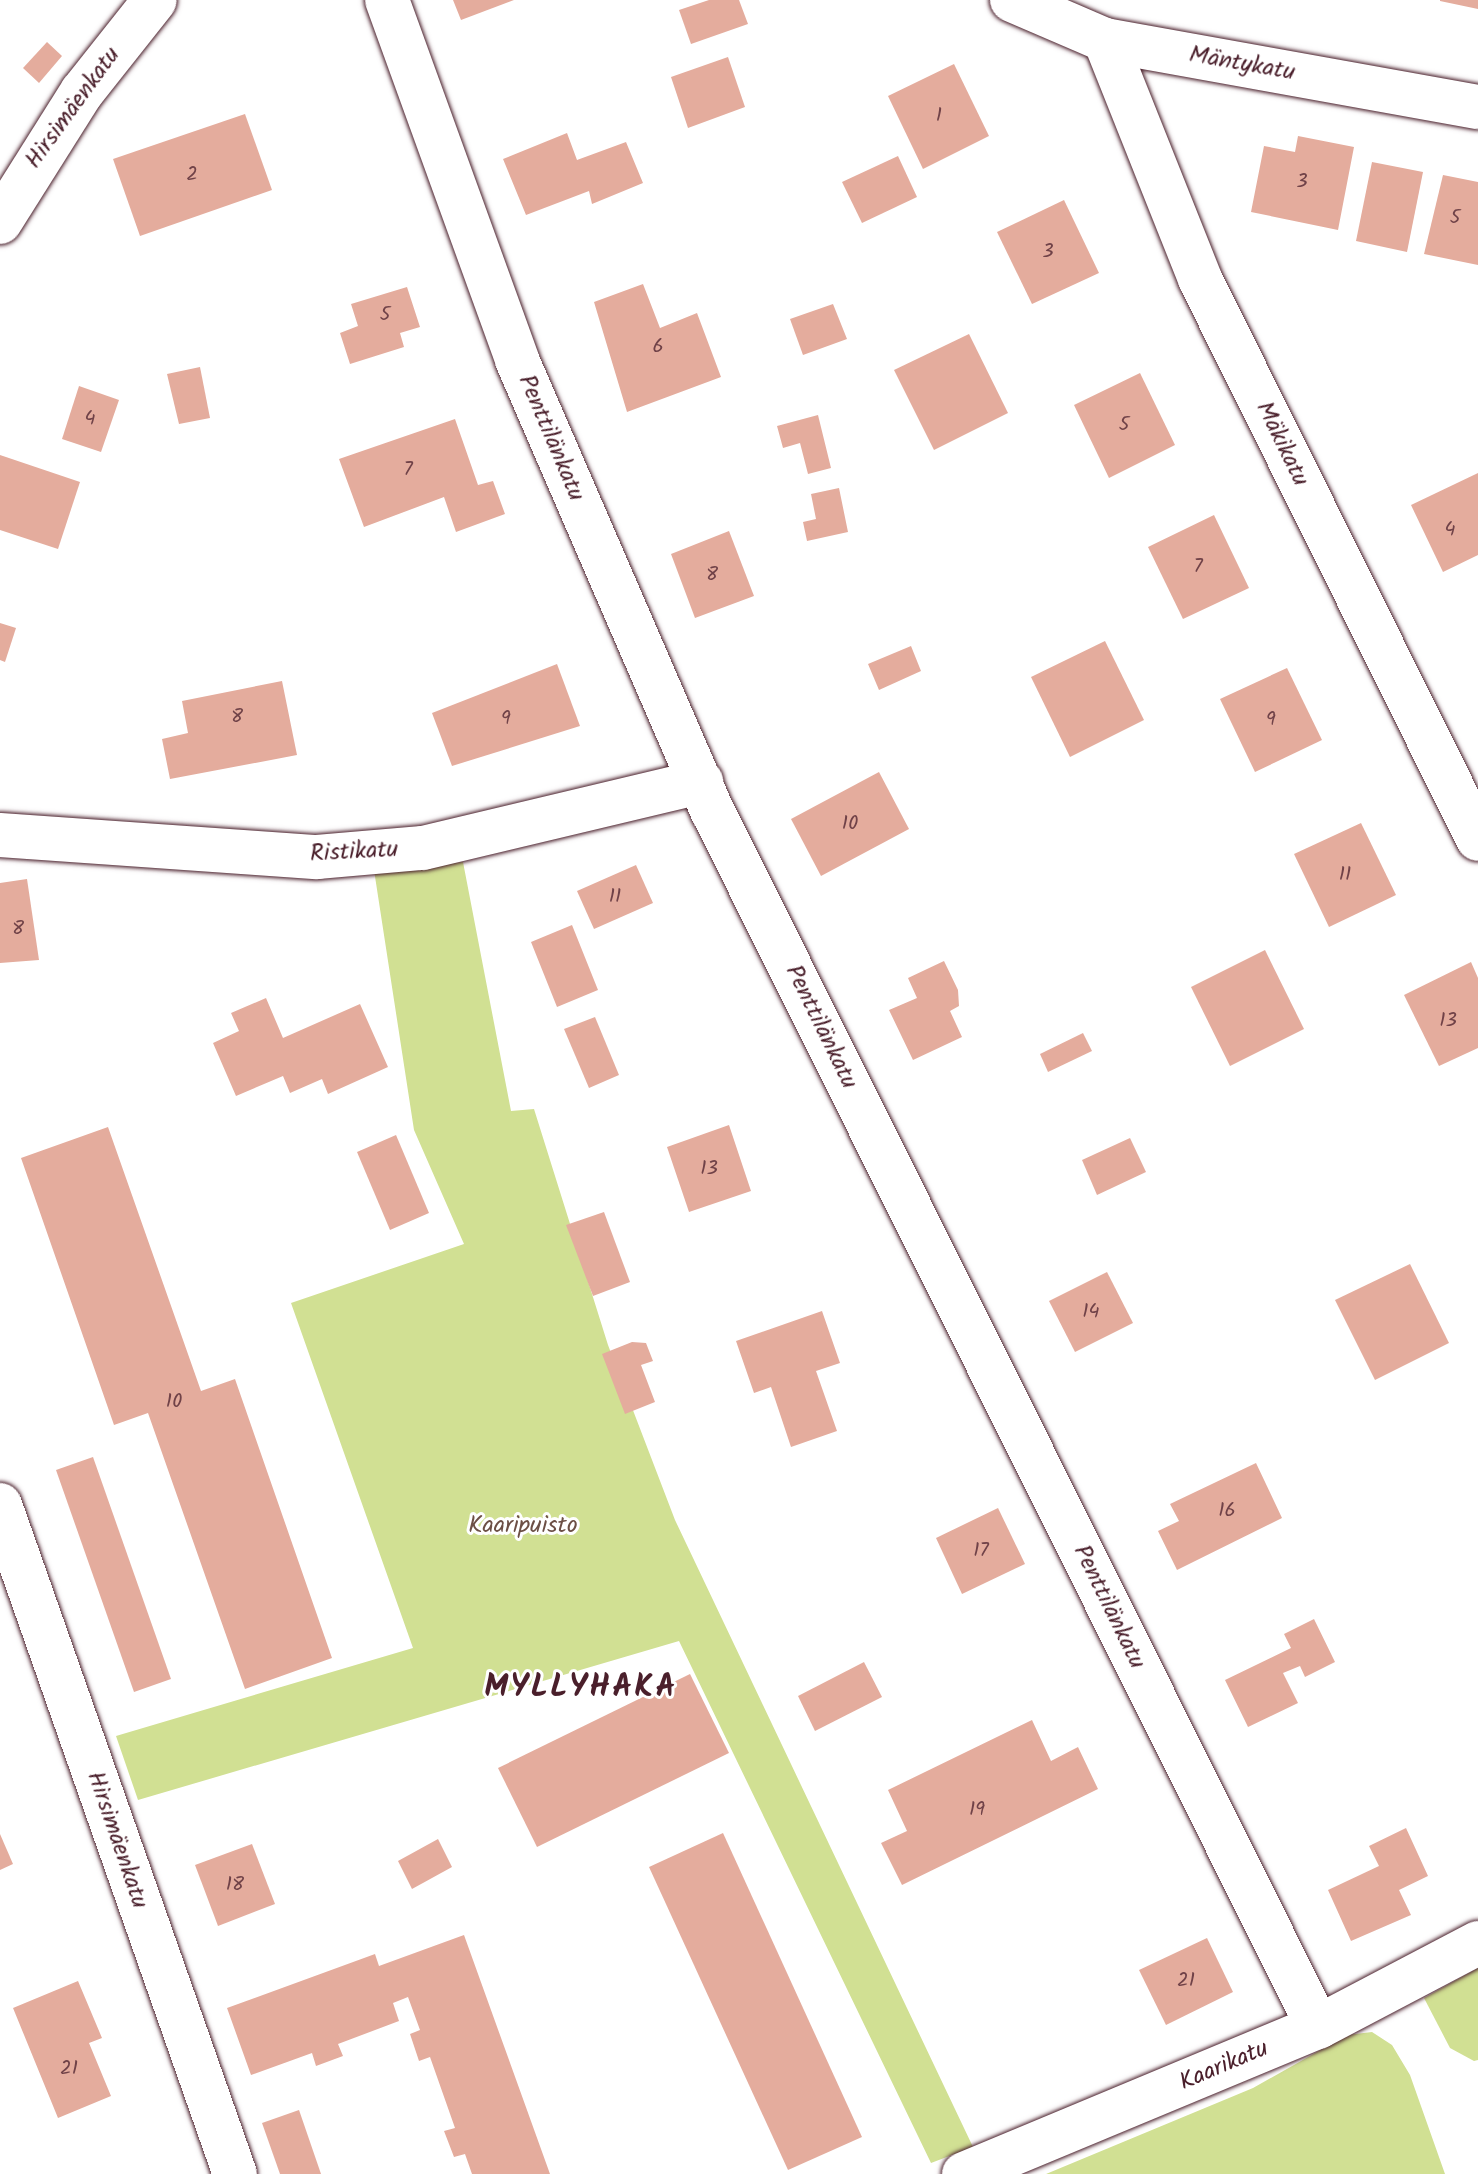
<!DOCTYPE html>
<html>
<head>
<meta charset="utf-8">
<style>
	body { margin:0 }
	#map { position:relative; width:1478px; height:2174px; overflow:hidden; background:#fff; font-family:Kalam,sans-serif }
	div>[style] { position:absolute }
	.green>* { inset:0; background:#d1e093 }
	.building>* { inset:0; background:#e4ac9d }
	.roads { filter:drop-shadow(0 0 2px #4a1f2b) drop-shadow(0 0 2px #4a1f2b) }
	.minor>* { height:44px; margin:-22px; padding:0 22px; transform-origin:22px; border-radius:22px; background:#fff }
	span { translate:-50% -50%; white-space:nowrap; text-align:center; line-height:1.15; -webkit-text-stroke:6px #fff; paint-order:stroke }
	.number-label { font-size:20px; color:#704248 }
	.number-label span { -webkit-text-stroke-width:0 }
	.street-label { font-size:24px; color:#4a1f2b }
	.park-label { font-size:24px; color:#6c4f45 }
	.district-label { font-size:32px; color:#4a1f2b; font-weight:700; letter-spacing:2px }
</style>
</head>
<body>
<div id="map">
	<div class="green">
		<i style="clip-path:polygon(463px 862px,511px 1111px,534px 1109px,608px 1345px,675px 1520px,973px 2147px,931px 2163px,679px 1641px,138px 1800px,116px 1736px,413px 1648px,291px 1303px,464px 1244px,414px 1130px,374px 870px)"></i>
		<i style="clip-path:polygon(1478px 1968px,1478px 2060px,1474px 2061px,1450px 2048px,1424px 1998px)"></i>
		<i style="clip-path:polygon(1372px 2032px,1392px 2045px,1410px 2075px,1445px 2174px,1046px 2174px,1253px 2088px,1347px 2035px)"></i>
	</div>
	<div class="building">
		<i style="clip-path:polygon(453px 0,514px 0,461px 20px)"></i>
		<i style="clip-path:polygon(709px 0,739px 0,748px 24px,691px 44px,679px 10px)"></i>
		<i style="clip-path:polygon(1440px 0,1478px 0,1478px 9px,1440px 1px)"></i>
		<i style="clip-path:polygon(47px 42px,62px 56px,39px 83px,23px 68px)"></i>
		<i style="clip-path:polygon(728px 57px,745px 107px,688px 128px,671px 77px)"></i>
		<i style="clip-path:polygon(954px 64px,989px 136px,923px 169px,888px 96px)"></i>
		<i style="clip-path:polygon(245px 114px,272px 190px,140px 236px,113px 159px)"></i>
		<i style="clip-path:polygon(567px 133px,577px 160px,626px 142px,643px 183px,592px 204px,589px 191px,526px 215px,503px 159px)"></i>
		<i style="clip-path:polygon(1298px 136px,1354px 147px,1338px 230px,1251px 212px,1264px 146px,1295px 152px)"></i>
		<i style="clip-path:polygon(898px 156px,917px 197px,862px 223px,842px 182px)"></i>
		<i style="clip-path:polygon(1372px 162px,1423px 172px,1407px 252px,1356px 241px)"></i>
		<i style="clip-path:polygon(1443px 175px,1478px 182px,1478px 265px,1424px 254px)"></i>
		<i style="clip-path:polygon(1064px 200px,1099px 273px,1032px 304px,997px 232px)"></i>
		<i style="clip-path:polygon(643px 284px,660px 328px,697px 313px,721px 377px,627px 412px,594px 302px)"></i>
		<i style="clip-path:polygon(407px 287px,420px 327px,400px 333px,404px 347px,350px 364px,340px 333px,358px 326px,351px 304px)"></i>
		<i style="clip-path:polygon(833px 304px,847px 339px,803px 355px,790px 319px)"></i>
		<i style="clip-path:polygon(969px 334px,1008px 413px,934px 450px,894px 370px)"></i>
		<i style="clip-path:polygon(200px 367px,210px 418px,179px 424px,167px 374px)"></i>
		<i style="clip-path:polygon(1140px 373px,1175px 445px,1109px 478px,1074px 405px)"></i>
		<i style="clip-path:polygon(79px 386px,119px 400px,101px 452px,62px 439px)"></i>
		<i style="clip-path:polygon(818px 415px,831px 468px,808px 474px,800px 443px,783px 448px,777px 426px)"></i>
		<i style="clip-path:polygon(455px 419px,478px 485px,493px 481px,505px 514px,456px 532px,444px 497px,364px 527px,339px 459px)"></i>
		<i style="clip-path:polygon(0 455px,80px 482px,58px 549px,0 530px)"></i>
		<i style="clip-path:polygon(1478px 473px,1478px 555px,1443px 572px,1411px 505px)"></i>
		<i style="clip-path:polygon(839px 488px,848px 532px,807px 541px,803px 522px,816px 519px,811px 494px)"></i>
		<i style="clip-path:polygon(1214px 515px,1249px 588px,1183px 619px,1148px 547px)"></i>
		<i style="clip-path:polygon(729px 531px,754px 596px,695px 618px,671px 554px)"></i>
		<i style="clip-path:polygon(0 623px,16px 628px,5px 662px,0 660px)"></i>
		<i style="clip-path:polygon(1105px 641px,1144px 720px,1070px 757px,1031px 677px)"></i>
		<i style="clip-path:polygon(911px 646px,921px 671px,879px 690px,868px 664px)"></i>
		<i style="clip-path:polygon(557px 664px,580px 726px,452px 766px,432px 713px)"></i>
		<i style="clip-path:polygon(1287px 668px,1322px 740px,1255px 772px,1220px 699px)"></i>
		<i style="clip-path:polygon(282px 681px,297px 755px,170px 779px,162px 739px,188px 733px,182px 701px)"></i>
		<i style="clip-path:polygon(879px 772px,909px 829px,821px 876px,791px 819px)"></i>
		<i style="clip-path:polygon(1361px 823px,1396px 895px,1329px 927px,1294px 854px)"></i>
		<i style="clip-path:polygon(636px 865px,653px 903px,594px 929px,577px 891px)"></i>
		<i style="clip-path:polygon(27px 879px,39px 960px,0 963px,0 883px)"></i>
		<i style="clip-path:polygon(572px 925px,598px 990px,557px 1007px,531px 942px)"></i>
		<i style="clip-path:polygon(1265px 950px,1304px 1029px,1230px 1066px,1191px 987px)"></i>
		<i style="clip-path:polygon(944px 961px,958px 990px,959px 1006px,950px 1011px,962px 1037px,913px 1060px,889px 1010px,917px 998px,908px 978px)"></i>
		<i style="clip-path:polygon(1471px 962px,1478px 978px,1478px 1048px,1439px 1066px,1404px 995px)"></i>
		<i style="clip-path:polygon(266px 998px,283px 1038px,360px 1004px,388px 1067px,328px 1094px,322px 1079px,290px 1093px,283px 1076px,236px 1096px,213px 1043px,239px 1031px,231px 1013px)"></i>
		<i style="clip-path:polygon(595px 1017px,619px 1075px,589px 1088px,564px 1029px)"></i>
		<i style="clip-path:polygon(1083px 1033px,1092px 1051px,1048px 1072px,1040px 1054px)"></i>
		<i style="clip-path:polygon(729px 1125px,751px 1191px,689px 1212px,667px 1147px)"></i>
		<i style="clip-path:polygon(108px 1127px,201px 1391px,235px 1379px,332px 1658px,245px 1689px,148px 1413px,114px 1425px,21px 1158px)"></i>
		<i style="clip-path:polygon(396px 1135px,429px 1213px,390px 1230px,357px 1152px)"></i>
		<i style="clip-path:polygon(1130px 1138px,1146px 1172px,1097px 1195px,1082px 1160px)"></i>
		<i style="clip-path:polygon(604px 1212px,630px 1282px,593px 1296px,566px 1225px)"></i>
		<i style="clip-path:polygon(1410px 1264px,1449px 1343px,1375px 1380px,1335px 1300px)"></i>
		<i style="clip-path:polygon(1107px 1272px,1133px 1323px,1075px 1352px,1049px 1301px)"></i>
		<i style="clip-path:polygon(822px 1311px,840px 1363px,816px 1371px,837px 1431px,791px 1447px,771px 1387px,754px 1393px,736px 1341px)"></i>
		<i style="clip-path:polygon(632px 1342px,646px 1343px,653px 1361px,641px 1365px,655px 1402px,625px 1414px,602px 1354px)"></i>
		<i style="clip-path:polygon(93px 1457px,171px 1679px,134px 1692px,56px 1470px)"></i>
		<i style="clip-path:polygon(1256px 1463px,1282px 1518px,1177px 1570px,1158px 1531px,1179px 1521px,1170px 1504px)"></i>
		<i style="clip-path:polygon(998px 1508px,1025px 1564px,962px 1594px,936px 1538px)"></i>
		<i style="clip-path:polygon(1314px 1619px,1335px 1662px,1305px 1677px,1300px 1666px,1283px 1673px,1298px 1703px,1248px 1727px,1225px 1680px,1291px 1648px,1284px 1634px)"></i>
		<i style="clip-path:polygon(864px 1662px,882px 1697px,815px 1731px,798px 1696px)"></i>
		<i style="clip-path:polygon(690px 1674px,729px 1753px,537px 1847px,498px 1768px)"></i>
		<i style="clip-path:polygon(1032px 1720px,1051px 1761px,1078px 1747px,1098px 1789px,902px 1885px,881px 1843px,907px 1831px,888px 1790px)"></i>
		<i style="clip-path:polygon(1406px 1828px,1428px 1876px,1399px 1890px,1411px 1915px,1351px 1941px,1328px 1890px,1379px 1866px,1369px 1846px)"></i>
		<i style="clip-path:polygon(723px 1833px,862px 2137px,788px 2170px,649px 1867px)"></i>
		<i style="clip-path:polygon(0 1834px,13px 1864px,0 1870px)"></i>
		<i style="clip-path:polygon(438px 1839px,452px 1867px,412px 1889px,398px 1861px)"></i>
		<i style="clip-path:polygon(252px 1844px,275px 1904px,218px 1926px,195px 1865px)"></i>
		<i style="clip-path:polygon(464px 1935px,550px 2174px,472px 2174px,465px 2154px,454px 2157px,444px 2131px,455px 2128px,430px 2057px,419px 2061px,410px 2034px,420px 2030px,408px 1997px,393px 2003px,399px 2021px,338px 2044px,343px 2056px,316px 2066px,312px 2053px,251px 2075px,227px 2008px,375px 1954px,379px 1966px)"></i>
		<i style="clip-path:polygon(1207px 1938px,1233px 1992px,1166px 2025px,1139px 1970px)"></i>
		<i style="clip-path:polygon(78px 1981px,102px 2038px,89px 2043px,111px 2096px,58px 2118px,13px 2008px)"></i>
		<i style="clip-path:polygon(299px 2110px,321px 2174px,280px 2174px,262px 2123px)"></i>
	</div>
	<div class="roads">
		<div class="minor">
			<i style="left:387px;top:0;width:383px;rotate:70.1deg"></i>
			<i style="left:517px;top:360px;width:493px;rotate:66.6deg"></i>
			<i style="left:713px;top:812px;width:1357px;rotate:63.53deg"></i>
			<i style="left:1012px;top:0;width:101px;rotate:23.3deg"></i>
			<i style="left:1105px;top:40px;width:379px;rotate:10.2deg"></i>
			<i style="left:1105px;top:40px;width:257px;rotate:68.3deg"></i>
			<i style="left:1200px;top:279px;width:625px;rotate:63.6deg"></i>
			<i style="left:0;top:222px;width:154px;rotate:-57.8deg"></i>
			<i style="left:82px;top:92px;width:117px;rotate:-51.6deg"></i>
			<i style="left:0;top:835px;width:318px;rotate:4deg"></i>
			<i style="left:317px;top:857px;width:106px;rotate:-4.9deg"></i>
			<i style="left:423px;top:848px;width:286px;rotate:-13.4deg"></i>
			<i style="left:0;top:1505px;width:709px;rotate:70.65deg"></i>
			<i style="left:964px;top:2174px;width:383px;rotate:-22.6deg"></i>
			<i style="left:1318px;top:2027px;width:181px;rotate:-27.7deg"></i>
		</div>
	</div>
	<div class="number-label">
		<span style="left:939px;top:116px">1</span>
		<span style="left:192px;top:175px">2</span>
		<span style="left:1302px;top:182px">3</span>
		<span style="left:1455px;top:218px">5</span>
		<span style="left:1048px;top:252px">3</span>
		<span style="left:385px;top:315px">5</span>
		<span style="left:658px;top:347px">6</span>
		<span style="left:90px;top:419px">4</span>
		<span style="left:1124px;top:425px">5</span>
		<span style="left:408px;top:470px">7</span>
		<span style="left:1450px;top:530px">4</span>
		<span style="left:1198px;top:567px">7</span>
		<span style="left:712px;top:575px">8</span>
		<span style="left:237px;top:717px">8</span>
		<span style="left:506px;top:719px">9</span>
		<span style="left:1271px;top:720px">9</span>
		<span style="left:850px;top:824px">10</span>
		<span style="left:1345px;top:875px">11</span>
		<span style="left:615px;top:897px">11</span>
		<span style="left:18px;top:929px">8</span>
		<span style="left:1448px;top:1021px">13</span>
		<span style="left:709px;top:1169px">13</span>
		<span style="left:1091px;top:1312px">14</span>
		<span style="left:174px;top:1402px">10</span>
		<span style="left:1227px;top:1511px">16</span>
		<span style="left:981px;top:1551px">17</span>
		<span style="left:977px;top:1810px">19</span>
		<span style="left:235px;top:1885px">18</span>
		<span style="left:1186px;top:1981px">21</span>
		<span style="left:69px;top:2069px">21</span>
	</div>
	<div class="street-label">
		<span style="left:1242px;top:64px;rotate:10deg">Mäntykatu</span>
		<span style="left:73px;top:108px;rotate:-54deg">Hirsimäenkatu</span>
		<span style="left:551px;top:438px;rotate:67deg">Penttilänkatu</span>
		<span style="left:1282px;top:444px;rotate:64deg">Mäkikatu</span>
		<span style="left:354px;top:852px;rotate:-3deg">Ristikatu</span>
		<span style="left:821px;top:1027px;rotate:64deg">Penttilänkatu</span>
		<span style="left:1109px;top:1607px;rotate:64deg">Penttilänkatu</span>
		<span style="left:117px;top:1840px;rotate:71deg">Hirsimäenkatu</span>
		<span style="left:1224px;top:2066px;rotate:-23deg">Kaarikatu</span>
	</div>
	<div class="park-label">
		<span style="left:523px;top:1526px">Kaaripuisto</span>
	</div>
	<div class="district-label">
		<span style="left:581px;top:1688px">MYLLYHAKA</span>
	</div>
</div>
</body>
</html>
